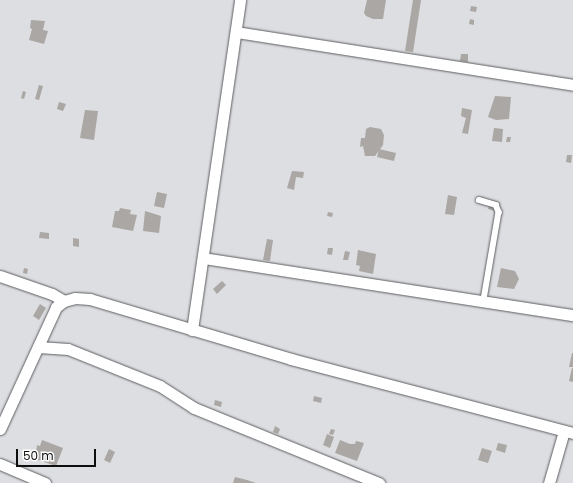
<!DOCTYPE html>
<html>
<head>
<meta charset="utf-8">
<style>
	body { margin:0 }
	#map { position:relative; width:573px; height:483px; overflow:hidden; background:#dddee1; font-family:Poppins,sans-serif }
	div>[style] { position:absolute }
	.building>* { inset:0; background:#aaa7a4 }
	.roads { filter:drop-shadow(0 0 1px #5c5d60) drop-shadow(0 0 1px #5c5d60) }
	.lane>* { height:5.5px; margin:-2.75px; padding:0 2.75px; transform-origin:2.75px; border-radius:2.75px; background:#fff }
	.street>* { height:11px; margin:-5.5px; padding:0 5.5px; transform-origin:5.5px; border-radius:5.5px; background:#fff }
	span { translate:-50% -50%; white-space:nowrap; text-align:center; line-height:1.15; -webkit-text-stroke:3px #fff; paint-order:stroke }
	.scale { position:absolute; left:16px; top:449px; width:80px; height:18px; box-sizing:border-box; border:2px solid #0e0e0f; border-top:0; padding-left:5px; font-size:12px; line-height:14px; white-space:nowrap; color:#0e0e0f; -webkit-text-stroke:3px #fff; paint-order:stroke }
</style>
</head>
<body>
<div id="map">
	<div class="building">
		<i style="clip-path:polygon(367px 0,386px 0,383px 19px,373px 19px,366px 16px,364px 13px)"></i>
		<i style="clip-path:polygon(413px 0,421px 0,413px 52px,405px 51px)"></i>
		<i style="clip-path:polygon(471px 6px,477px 7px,476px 12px,470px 11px)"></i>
		<i style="clip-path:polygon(470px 19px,474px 20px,474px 25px,469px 24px)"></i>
		<i style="clip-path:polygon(31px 20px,45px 21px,43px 30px,48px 31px,44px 44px,29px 40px,32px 29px,30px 28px)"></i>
		<i style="clip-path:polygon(461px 54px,468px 54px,468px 62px,460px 61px)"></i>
		<i style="clip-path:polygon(39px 85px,43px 86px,39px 100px,35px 99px)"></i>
		<i style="clip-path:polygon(23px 91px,26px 92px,24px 99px,21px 98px)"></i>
		<i style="clip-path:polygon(495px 96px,511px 97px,509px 119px,496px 120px,488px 117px)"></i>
		<i style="clip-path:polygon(59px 102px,66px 104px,63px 111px,57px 109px)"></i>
		<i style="clip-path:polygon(462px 108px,472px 110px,468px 134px,462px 133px,466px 118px,461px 116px)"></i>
		<i style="clip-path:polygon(85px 110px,98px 111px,94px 140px,80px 138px)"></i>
		<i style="clip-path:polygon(370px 127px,381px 129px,384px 135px,383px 145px,375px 156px,365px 156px,363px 146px,360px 147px,361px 138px,365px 138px,366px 129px)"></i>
		<i style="clip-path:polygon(494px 128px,503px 129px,502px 142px,492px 141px)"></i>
		<i style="clip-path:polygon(507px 137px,511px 137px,510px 142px,506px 142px)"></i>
		<i style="clip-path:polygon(379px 149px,396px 153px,394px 161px,377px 157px)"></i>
		<i style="clip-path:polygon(567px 155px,572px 155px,571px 163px,566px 162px)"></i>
		<i style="clip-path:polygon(292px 171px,304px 172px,303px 178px,296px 177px,294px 190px,287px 188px)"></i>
		<i style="clip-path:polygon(157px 192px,167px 194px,164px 208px,154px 206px)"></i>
		<i style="clip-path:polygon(448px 195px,457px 197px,454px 215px,445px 214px)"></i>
		<i style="clip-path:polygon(491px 200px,500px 203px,498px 212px,488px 209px)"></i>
		<i style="clip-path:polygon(120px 208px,131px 210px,130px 214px,137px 215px,133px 231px,112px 227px,115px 211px,119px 211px)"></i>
		<i style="clip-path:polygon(145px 211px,161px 216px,159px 233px,143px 231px)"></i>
		<i style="clip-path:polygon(328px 212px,333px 213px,332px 217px,327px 216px)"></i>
		<i style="clip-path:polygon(40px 232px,49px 233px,49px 239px,39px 238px)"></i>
		<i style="clip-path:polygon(73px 238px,79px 239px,79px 247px,73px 246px)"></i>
		<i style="clip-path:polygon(267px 239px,273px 240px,270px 261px,263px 260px)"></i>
		<i style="clip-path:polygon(328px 248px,333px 248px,332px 255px,327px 254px)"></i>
		<i style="clip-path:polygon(358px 250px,376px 254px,373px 274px,359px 271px,360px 266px,356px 265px)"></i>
		<i style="clip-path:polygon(345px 251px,350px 252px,348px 260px,343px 260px)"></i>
		<i style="clip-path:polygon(24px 268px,28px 269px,27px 274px,23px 273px)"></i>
		<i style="clip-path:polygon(501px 268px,515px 271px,519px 279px,514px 289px,497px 287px)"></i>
		<i style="clip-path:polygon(222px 281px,226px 285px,217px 294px,213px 289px)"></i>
		<i style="clip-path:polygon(40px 304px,46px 308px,39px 320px,33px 316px)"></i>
		<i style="clip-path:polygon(572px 353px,573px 353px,573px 367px,569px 367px)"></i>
		<i style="clip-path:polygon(572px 368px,573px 368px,573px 382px,569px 381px)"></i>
		<i style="clip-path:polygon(314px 396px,322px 398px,321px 403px,313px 401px)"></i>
		<i style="clip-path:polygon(215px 400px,222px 402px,221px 407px,214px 405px)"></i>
		<i style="clip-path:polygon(275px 426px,280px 429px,278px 434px,273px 432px)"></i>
		<i style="clip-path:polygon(331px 429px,335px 430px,333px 435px,329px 434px)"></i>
		<i style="clip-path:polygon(327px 434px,334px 437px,330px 448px,323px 445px)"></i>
		<i style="clip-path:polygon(42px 440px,63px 448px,56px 466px,35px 459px,37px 445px,40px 446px)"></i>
		<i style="clip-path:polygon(340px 440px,350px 444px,355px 444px,356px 441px,364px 443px,357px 461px,335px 453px)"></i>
		<i style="clip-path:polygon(498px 443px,507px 445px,505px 453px,496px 450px)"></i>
		<i style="clip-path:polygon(482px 448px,492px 451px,488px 463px,478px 460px)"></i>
		<i style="clip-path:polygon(109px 449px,115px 452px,110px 463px,104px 460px)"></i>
		<i style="clip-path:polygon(235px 477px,247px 480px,256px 483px,233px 483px)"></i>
	</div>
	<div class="roads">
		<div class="lane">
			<i style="left:479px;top:200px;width:18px;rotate:16deg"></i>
			<i style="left:496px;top:205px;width:8px;rotate:67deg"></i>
			<i style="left:499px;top:212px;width:89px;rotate:99.7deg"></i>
		</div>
		<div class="street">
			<i style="left:236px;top:32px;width:341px;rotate:8.9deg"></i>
			<i style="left:203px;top:258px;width:374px;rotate:8.8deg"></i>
			<i style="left:0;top:276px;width:55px;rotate:19.1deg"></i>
			<i style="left:52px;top:294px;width:14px;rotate:30deg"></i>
			<i style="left:192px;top:330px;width:333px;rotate:-81.7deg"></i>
			<i style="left:38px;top:347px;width:30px;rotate:4deg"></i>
			<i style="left:68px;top:349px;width:99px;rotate:21.9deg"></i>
			<i style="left:160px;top:386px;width:40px;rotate:32.9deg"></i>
			<i style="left:194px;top:408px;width:200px;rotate:22.1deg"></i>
			<i style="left:0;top:429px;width:134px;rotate:-65.3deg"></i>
			<i style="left:56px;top:307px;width:10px;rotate:-37deg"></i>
			<i style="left:64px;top:301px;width:11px;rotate:-15deg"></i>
			<i style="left:75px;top:298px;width:15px;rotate:4deg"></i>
			<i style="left:90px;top:299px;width:210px;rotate:16.6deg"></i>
			<i style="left:291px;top:359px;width:292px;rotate:14.7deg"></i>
			<i style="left:0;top:464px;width:49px;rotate:22.9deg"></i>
			<i style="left:549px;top:483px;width:54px;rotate:-73.9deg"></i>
		</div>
	</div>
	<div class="scale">50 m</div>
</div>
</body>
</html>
